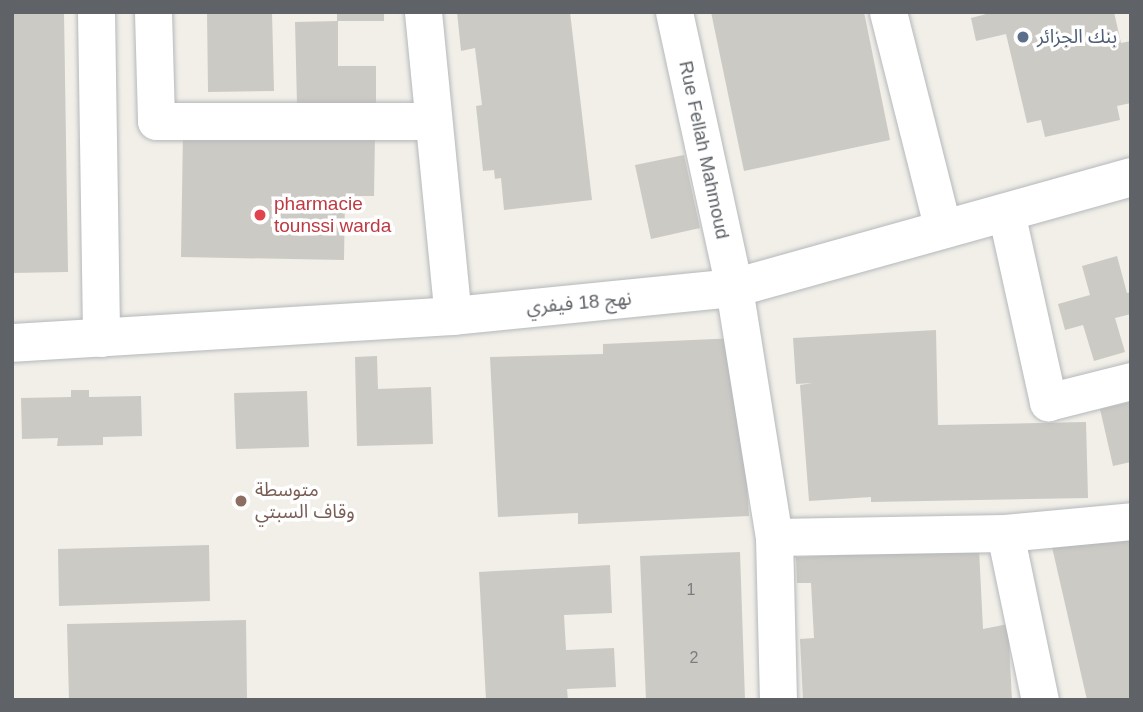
<!DOCTYPE html>
<html>
<head>
<meta charset="utf-8">
<style>
	body { margin:0 }
	#map { position:relative; width:1143px; height:712px; overflow:hidden; background:#f1efe8; font-family:Arial,"Noto Sans Arabic",sans-serif }
	div>[style] { position:absolute }
	.building>* { inset:0; background:#cccac5 }
	.roads { filter:drop-shadow(0 0 2px #b5b8bc) drop-shadow(0 0 2px #b5b8bc) }
	.minor>* { height:37px; margin:-18.5px; padding:0 18.5px; transform-origin:18.5px; border-radius:18.5px; background:#fff }
	.secondary>* { height:38px; margin:-19px; padding:0 19px; transform-origin:19px; border-radius:19px; background:#fff }
	.dots>* { width:19px; height:19px; translate:-50% -50%; box-sizing:border-box; border:4px solid #fff; border-radius:50% }
	span { translate:-50% -50%; white-space:nowrap; text-align:center; line-height:1.15; -webkit-text-stroke:7px #fff; paint-order:stroke }
	.number-label { font-size:16px; color:#7a7d7f }
	.number-label span { -webkit-text-stroke-width:0 }
	.service-label { font-size:19px; color:#4e5e75 }
	.left { translate:0 -50%; text-align:left }
	.street-label { font-size:19px; color:#5f6368 }
	.health-label { font-size:19px; color:#be3a42 }
	.education-label { font-size:19px; color:#785e54 }
	.frame { position:absolute; inset:0; border:14px solid #5f6368; pointer-events:none }
</style>
</head>
<body>
<div id="map">
	<div class="building">
		<i style="clip-path:polygon(12px 12px,64px 12px,68px 272px,12px 273px)"></i>
		<i style="clip-path:polygon(207px 12px,272px 12px,274px 91px,208px 92px)"></i>
		<i style="clip-path:polygon(337px 12px,384px 12px,384px 21px,337px 21px)"></i>
		<i style="clip-path:polygon(457px 12px,570px 12px,592px 200px,504px 210px,501px 178px,495px 179px,494px 170px,483px 171px,476px 106px,482px 105px,475px 48px,461px 51px)"></i>
		<i style="clip-path:polygon(711px 12px,864px 12px,890px 140px,744px 171px)"></i>
		<i style="clip-path:polygon(994px 12px,1114px 12px,1121px 43px,1131px 41px,1131px 103px,1117px 106px,1120px 120px,1045px 137px,1041px 120px,1027px 123px,1006px 34px,976px 41px,971px 18px)"></i>
		<i style="clip-path:polygon(338px 21px,338px 66px,376px 66px,376px 103px,297px 104px,295px 22px)"></i>
		<i style="clip-path:polygon(183px 130px,375px 135px,374px 196px,345px 196px,344px 260px,181px 257px)"></i>
		<i style="clip-path:polygon(684px 155px,700px 228px,651px 239px,635px 165px)"></i>
		<i style="clip-path:polygon(1117px 256px,1127px 293px,1131px 292px,1131px 314px,1115px 318px,1125px 352px,1094px 361px,1083px 325px,1065px 330px,1058px 304px,1090px 295px,1082px 266px)"></i>
		<i style="clip-path:polygon(936px 330px,938px 425px,1086px 422px,1088px 498px,871px 502px,871px 497px,809px 501px,800px 385px,813px 383px,796px 384px,793px 338px)"></i>
		<i style="clip-path:polygon(737px 338px,749px 516px,578px 524px,578px 513px,498px 517px,490px 357px,603px 354px,603px 344px)"></i>
		<i style="clip-path:polygon(377px 356px,378px 389px,431px 387px,433px 444px,357px 446px,355px 357px)"></i>
		<i style="clip-path:polygon(71px 390px,89px 390px,89px 397px,141px 396px,142px 436px,103px 437px,103px 445px,57px 446px,58px 438px,22px 439px,21px 398px,71px 397px)"></i>
		<i style="clip-path:polygon(307px 391px,309px 447px,236px 449px,234px 393px)"></i>
		<i style="clip-path:polygon(1131px 402px,1131px 462px,1113px 466px,1100px 409px)"></i>
		<i style="clip-path:polygon(1131px 529px,1131px 700px,1087px 700px,1052px 547px)"></i>
		<i style="clip-path:polygon(209px 545px,210px 601px,59px 606px,58px 549px)"></i>
		<i style="clip-path:polygon(979px 549px,983px 629px,1008px 624px,1012px 700px,803px 700px,800px 639px,814px 638px,811px 583px,797px 583px,796px 557px)"></i>
		<i style="clip-path:polygon(740px 552px,745px 700px,646px 700px,640px 556px)"></i>
		<i style="clip-path:polygon(610px 565px,612px 613px,564px 615px,566px 650px,614px 648px,616px 687px,567px 689px,568px 700px,486px 700px,479px 572px)"></i>
		<i style="clip-path:polygon(246px 620px,247px 700px,69px 700px,67px 624px)"></i>
	</div>
	<div class="roads">
		<div class="minor">
			<i style="left:96px;top:12px;width:326px;rotate:89.1deg"></i>
			<i style="left:153px;top:12px;width:109px;rotate:88.4deg"></i>
			<i style="left:156px;top:121px;width:277px"></i>
			<i style="left:423px;top:12px;width:305px;rotate:84.4deg"></i>
			<i style="left:674px;top:12px;width:282px;rotate:77.7deg"></i>
			<i style="left:734px;top:288px;width:252px;rotate:80.9deg"></i>
			<i style="left:774px;top:537px;width:163px;rotate:88.6deg"></i>
			<i style="left:888px;top:12px;width:224px;rotate:75.8deg"></i>
			<i style="left:1006px;top:212px;width:195px;rotate:77.5deg"></i>
			<i style="left:1048px;top:402px;width:86px;rotate:-14.2deg"></i>
			<i style="left:1005px;top:533px;width:171px;rotate:78.2deg"></i>
			<i style="left:774px;top:537px;width:231px;rotate:-1deg"></i>
			<i style="left:1005px;top:533px;width:127px;rotate:-5.4deg"></i>
		</div>
		<div class="secondary">
			<i style="left:12px;top:343px;width:442px;rotate:-3.5deg"></i>
			<i style="left:453px;top:316px;width:282px;rotate:-5.7deg"></i>
			<i style="left:734px;top:288px;width:412px;rotate:-15.6deg"></i>
		</div>
	</div>
	<div class="dots">
		<i style="left:1023px;top:37px;background:#5c6f8a"></i>
		<i style="left:260px;top:215px;background:#e0444e"></i>
		<i style="left:241px;top:501px;background:#8d6e63"></i>
	</div>
	<div class="number-label">
		<span style="left:691px;top:590px">1</span>
		<span style="left:694px;top:658px">2</span>
	</div>
	<div class="service-label">
		<span class="left" style="left:1037px;top:37px">بنك الجزائر</span>
	</div>
	<div class="street-label">
		<span style="left:704px;top:150px;rotate:78deg">Rue Fellah Mahmoud</span>
		<span style="left:579px;top:303px;rotate:-5deg">نهج 18 فيفري</span>
	</div>
	<div class="health-label">
		<span class="left" style="left:274px;top:215px">pharmacie<br>tounssi warda</span>
	</div>
	<div class="education-label">
		<span class="left" style="left:255px;top:501px">متوسطة<br>وقاف السبتي</span>
	</div>
	<div class="frame"></div>
</div>
</body>
</html>
